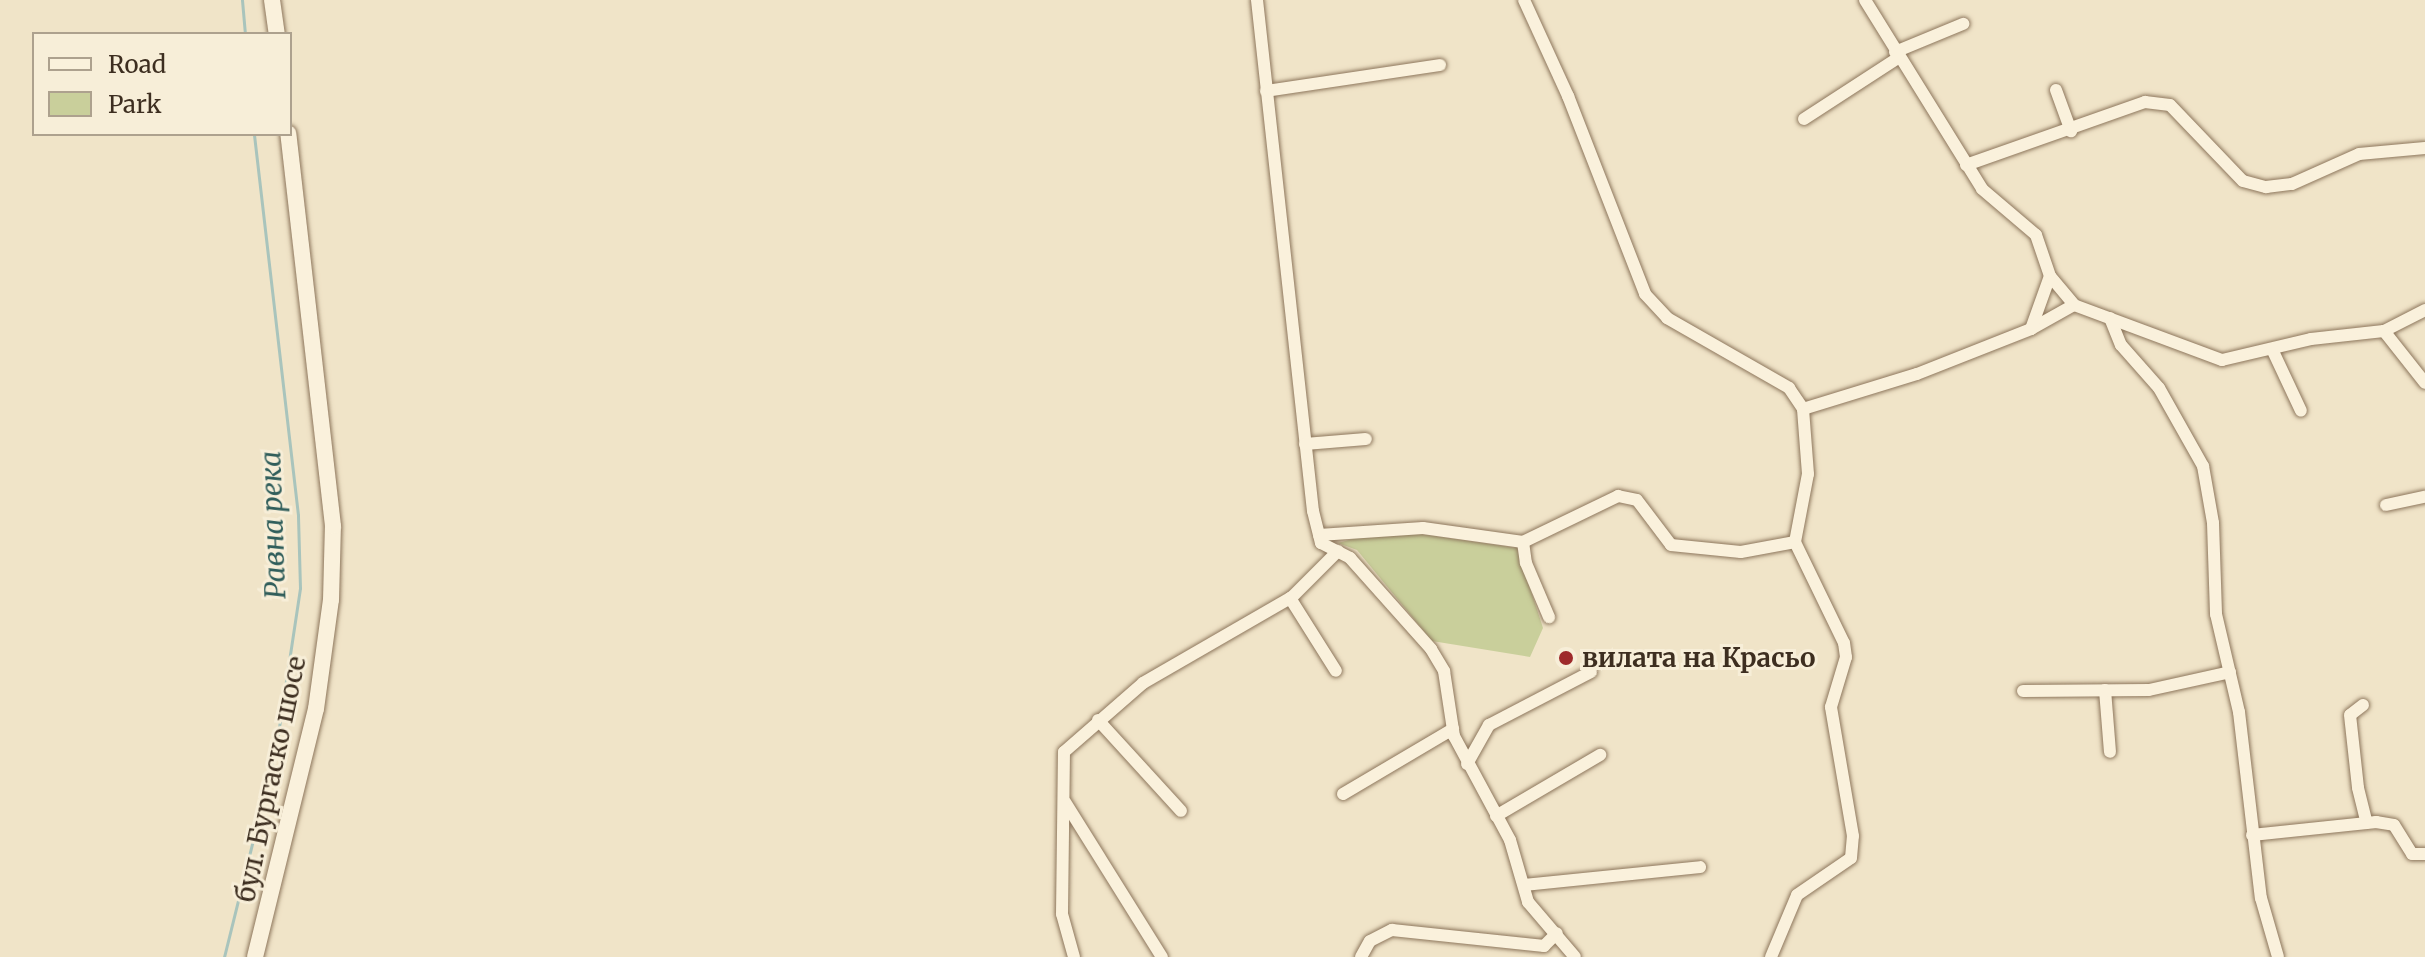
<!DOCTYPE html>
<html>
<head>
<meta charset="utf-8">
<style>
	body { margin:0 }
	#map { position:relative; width:2425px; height:957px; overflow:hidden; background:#f0e4c8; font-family:Merriweather,serif }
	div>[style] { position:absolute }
	.green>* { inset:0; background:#c9cf9b }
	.stream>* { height:3px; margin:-1.5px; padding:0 1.5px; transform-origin:1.5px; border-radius:1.5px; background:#a9c4bc }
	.roads { filter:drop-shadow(0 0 2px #8d765c) drop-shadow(0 0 2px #8d765c) }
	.minor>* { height:12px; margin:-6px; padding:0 6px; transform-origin:6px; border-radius:6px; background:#faf1dc }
	.secondary>* { height:16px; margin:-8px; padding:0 8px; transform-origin:8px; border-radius:8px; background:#faf1dc }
	.dots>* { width:22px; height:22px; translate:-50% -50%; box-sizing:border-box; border:4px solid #f7eed8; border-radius:50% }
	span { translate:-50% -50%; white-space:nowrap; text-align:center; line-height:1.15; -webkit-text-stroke:6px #f7eed8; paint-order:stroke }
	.poi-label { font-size:26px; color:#3d2e20; font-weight:700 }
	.left { translate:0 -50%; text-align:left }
	.street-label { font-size:26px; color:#3d2e20 }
	.water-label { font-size:28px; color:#2f5d5a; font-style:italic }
	.legend { position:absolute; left:32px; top:32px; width:260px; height:104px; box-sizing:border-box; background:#f7eed8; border:2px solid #ada18e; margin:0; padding:10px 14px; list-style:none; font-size:24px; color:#3d2e20 }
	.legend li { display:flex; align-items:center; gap:16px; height:40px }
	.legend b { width:40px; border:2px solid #ada18e }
</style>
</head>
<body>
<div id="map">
	<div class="green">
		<i style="clip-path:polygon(1420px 534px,1517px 548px,1543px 628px,1530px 657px,1432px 641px,1357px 550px,1338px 543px,1368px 535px)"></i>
	</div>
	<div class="stream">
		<i style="left:242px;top:0;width:34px;rotate:85deg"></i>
		<i style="left:224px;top:957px;width:216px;rotate:-76.1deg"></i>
		<i style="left:276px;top:747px;width:161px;rotate:-81.4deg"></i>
		<i style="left:300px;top:588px;width:73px;rotate:-91.6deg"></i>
		<i style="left:298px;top:515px;width:384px;rotate:-96.6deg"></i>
	</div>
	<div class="roads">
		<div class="minor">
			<i style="left:1257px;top:0;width:514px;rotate:83.75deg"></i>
			<i style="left:1313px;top:511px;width:33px;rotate:76deg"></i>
			<i style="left:1321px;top:543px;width:33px;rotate:27deg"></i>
			<i style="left:1350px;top:558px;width:122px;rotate:48.3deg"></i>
			<i style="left:1431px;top:649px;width:26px;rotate:59deg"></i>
			<i style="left:1444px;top:671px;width:66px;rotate:81.3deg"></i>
			<i style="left:1454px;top:736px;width:118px;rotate:61.7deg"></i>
			<i style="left:1510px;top:840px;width:65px;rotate:73.8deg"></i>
			<i style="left:1528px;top:902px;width:72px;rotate:49.5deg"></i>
			<i style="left:1524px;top:0;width:106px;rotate:65.4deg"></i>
			<i style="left:1568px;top:96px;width:212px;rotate:68.7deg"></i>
			<i style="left:1645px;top:294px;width:33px;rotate:47deg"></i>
			<i style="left:1667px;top:318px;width:141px;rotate:29.8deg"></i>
			<i style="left:1789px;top:388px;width:25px;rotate:56deg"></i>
			<i style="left:1803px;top:409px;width:119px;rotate:-17.1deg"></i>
			<i style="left:1917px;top:374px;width:123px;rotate:-21.5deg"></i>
			<i style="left:2031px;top:329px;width:49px;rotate:-29.2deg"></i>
			<i style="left:1865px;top:0;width:222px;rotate:58.2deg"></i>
			<i style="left:1982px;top:189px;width:71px;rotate:40.4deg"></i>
			<i style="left:2036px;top:235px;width:43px;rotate:71.1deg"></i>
			<i style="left:2050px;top:276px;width:38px;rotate:50deg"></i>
			<i style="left:2074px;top:305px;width:158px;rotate:20.4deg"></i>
			<i style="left:2222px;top:360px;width:91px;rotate:-13.3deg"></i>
			<i style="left:2311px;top:339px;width:73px;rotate:-6.3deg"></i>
			<i style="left:2384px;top:331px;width:66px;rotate:51.7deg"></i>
			<i style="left:1895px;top:52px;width:74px;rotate:-22.4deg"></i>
			<i style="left:2056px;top:90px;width:44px;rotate:69.9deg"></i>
			<i style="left:1266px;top:91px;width:176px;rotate:-8.5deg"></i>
			<i style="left:1804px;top:119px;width:112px;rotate:-33deg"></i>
			<i style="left:1966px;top:165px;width:190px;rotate:-19.4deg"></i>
			<i style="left:2145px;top:102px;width:25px;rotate:7deg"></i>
			<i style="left:2170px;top:105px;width:105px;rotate:46.2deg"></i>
			<i style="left:2243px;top:181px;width:24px;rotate:15deg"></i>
			<i style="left:2266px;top:187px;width:26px;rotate:-7deg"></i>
			<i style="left:2292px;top:184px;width:73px;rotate:-24.1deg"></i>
			<i style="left:2359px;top:154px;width:66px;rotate:-5.2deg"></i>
			<i style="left:2110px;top:318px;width:29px;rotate:68deg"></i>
			<i style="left:2121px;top:345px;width:57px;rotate:48.5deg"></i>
			<i style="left:2159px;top:388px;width:90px;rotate:60.6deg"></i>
			<i style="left:2203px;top:466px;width:58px;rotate:80deg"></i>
			<i style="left:2213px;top:523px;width:91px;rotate:88.1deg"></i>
			<i style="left:2216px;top:614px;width:101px;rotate:76.8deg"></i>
			<i style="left:2239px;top:712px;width:187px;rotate:83.3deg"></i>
			<i style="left:2261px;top:898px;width:61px;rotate:73.9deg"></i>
			<i style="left:2031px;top:329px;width:56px;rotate:-70.3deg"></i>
			<i style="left:2384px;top:331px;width:46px;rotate:-27.1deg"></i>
			<i style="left:2272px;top:349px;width:68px;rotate:64.9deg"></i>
			<i style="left:1305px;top:444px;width:61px;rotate:-4.7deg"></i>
			<i style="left:2386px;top:505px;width:40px;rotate:-12deg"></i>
			<i style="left:1319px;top:535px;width:104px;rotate:-3.9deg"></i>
			<i style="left:1423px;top:528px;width:101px;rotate:8deg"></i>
			<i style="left:1523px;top:542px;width:106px;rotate:-25.8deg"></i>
			<i style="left:1618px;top:496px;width:19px;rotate:12deg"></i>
			<i style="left:1637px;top:500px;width:56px;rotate:52.9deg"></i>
			<i style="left:1671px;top:545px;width:70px;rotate:5.7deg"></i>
			<i style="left:1741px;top:552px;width:55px;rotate:-10.5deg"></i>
			<i style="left:1523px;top:542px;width:21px;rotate:82deg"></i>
			<i style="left:1526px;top:563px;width:59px;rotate:66.9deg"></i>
			<i style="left:1290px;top:598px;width:86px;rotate:57.8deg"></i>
			<i style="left:2105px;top:690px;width:62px;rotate:85.4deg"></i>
			<i style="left:2023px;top:691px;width:126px;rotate:-0.5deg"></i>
			<i style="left:2149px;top:690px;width:83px;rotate:-12.5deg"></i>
			<i style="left:2363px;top:705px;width:16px;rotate:142deg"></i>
			<i style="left:2350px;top:715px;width:73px;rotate:83.7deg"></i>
			<i style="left:2358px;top:788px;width:36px;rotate:76deg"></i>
			<i style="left:1098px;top:720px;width:123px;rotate:47.6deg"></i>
			<i style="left:1467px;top:764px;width:45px;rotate:-60.6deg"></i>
			<i style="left:1489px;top:725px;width:115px;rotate:-27.5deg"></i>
			<i style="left:1343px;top:794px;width:128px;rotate:-30.6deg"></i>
			<i style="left:1065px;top:802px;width:183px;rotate:58deg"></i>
			<i style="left:1496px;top:816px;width:121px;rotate:-30.4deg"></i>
			<i style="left:2252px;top:835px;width:125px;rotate:-6deg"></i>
			<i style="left:2376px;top:822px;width:18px;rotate:9deg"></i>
			<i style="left:2394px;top:825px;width:34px;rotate:58deg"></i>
			<i style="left:2412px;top:854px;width:13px"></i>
			<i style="left:1524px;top:885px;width:177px;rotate:-5.8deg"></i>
			<i style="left:1074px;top:957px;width:45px;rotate:-105.6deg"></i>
			<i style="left:1062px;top:914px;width:162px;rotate:-89.3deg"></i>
			<i style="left:1064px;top:752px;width:105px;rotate:-41.1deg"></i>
			<i style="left:1143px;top:683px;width:172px;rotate:-30deg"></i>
			<i style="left:1292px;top:597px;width:65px;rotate:-45deg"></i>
			<i style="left:1361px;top:957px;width:18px;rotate:-61deg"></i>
			<i style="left:1370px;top:941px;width:25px;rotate:-27deg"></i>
			<i style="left:1392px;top:930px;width:153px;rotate:6deg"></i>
			<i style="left:1544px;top:946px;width:18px;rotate:-45deg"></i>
			<i style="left:1771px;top:957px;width:67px;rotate:-67.2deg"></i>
			<i style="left:1797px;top:895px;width:65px;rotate:-34.4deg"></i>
			<i style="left:1851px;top:858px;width:22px;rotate:-85deg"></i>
			<i style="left:1853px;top:836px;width:131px;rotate:-99.7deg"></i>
			<i style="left:1831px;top:707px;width:52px;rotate:-73.3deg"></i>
			<i style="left:1846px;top:657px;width:14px;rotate:-98deg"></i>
			<i style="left:1844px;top:643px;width:112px;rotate:-115.9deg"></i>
			<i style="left:1795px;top:542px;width:69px;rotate:-79.2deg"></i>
			<i style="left:1808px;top:474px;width:65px;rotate:-94.4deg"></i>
		</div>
		<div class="secondary">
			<i style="left:272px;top:0;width:34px;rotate:82deg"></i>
			<i style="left:255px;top:957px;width:255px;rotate:-76.2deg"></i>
			<i style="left:316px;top:709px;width:110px;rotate:-82.2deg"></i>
			<i style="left:331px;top:600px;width:74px;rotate:-88.5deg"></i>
			<i style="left:333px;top:526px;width:395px;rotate:-96.5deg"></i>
		</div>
	</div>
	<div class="dots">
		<i style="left:1566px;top:658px;background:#9e2a2b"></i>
	</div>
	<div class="poi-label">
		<span class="left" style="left:1582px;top:658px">вилата на Красьо</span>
	</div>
	<div class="street-label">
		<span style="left:271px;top:779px;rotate:-78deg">бул. Бургаско шосе</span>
	</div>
	<div class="water-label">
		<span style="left:273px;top:525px;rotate:-92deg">Равна река</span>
	</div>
	<ul class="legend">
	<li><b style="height:10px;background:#faf1dc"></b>Road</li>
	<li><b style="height:22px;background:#c9cf9b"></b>Park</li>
	</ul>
</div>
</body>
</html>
